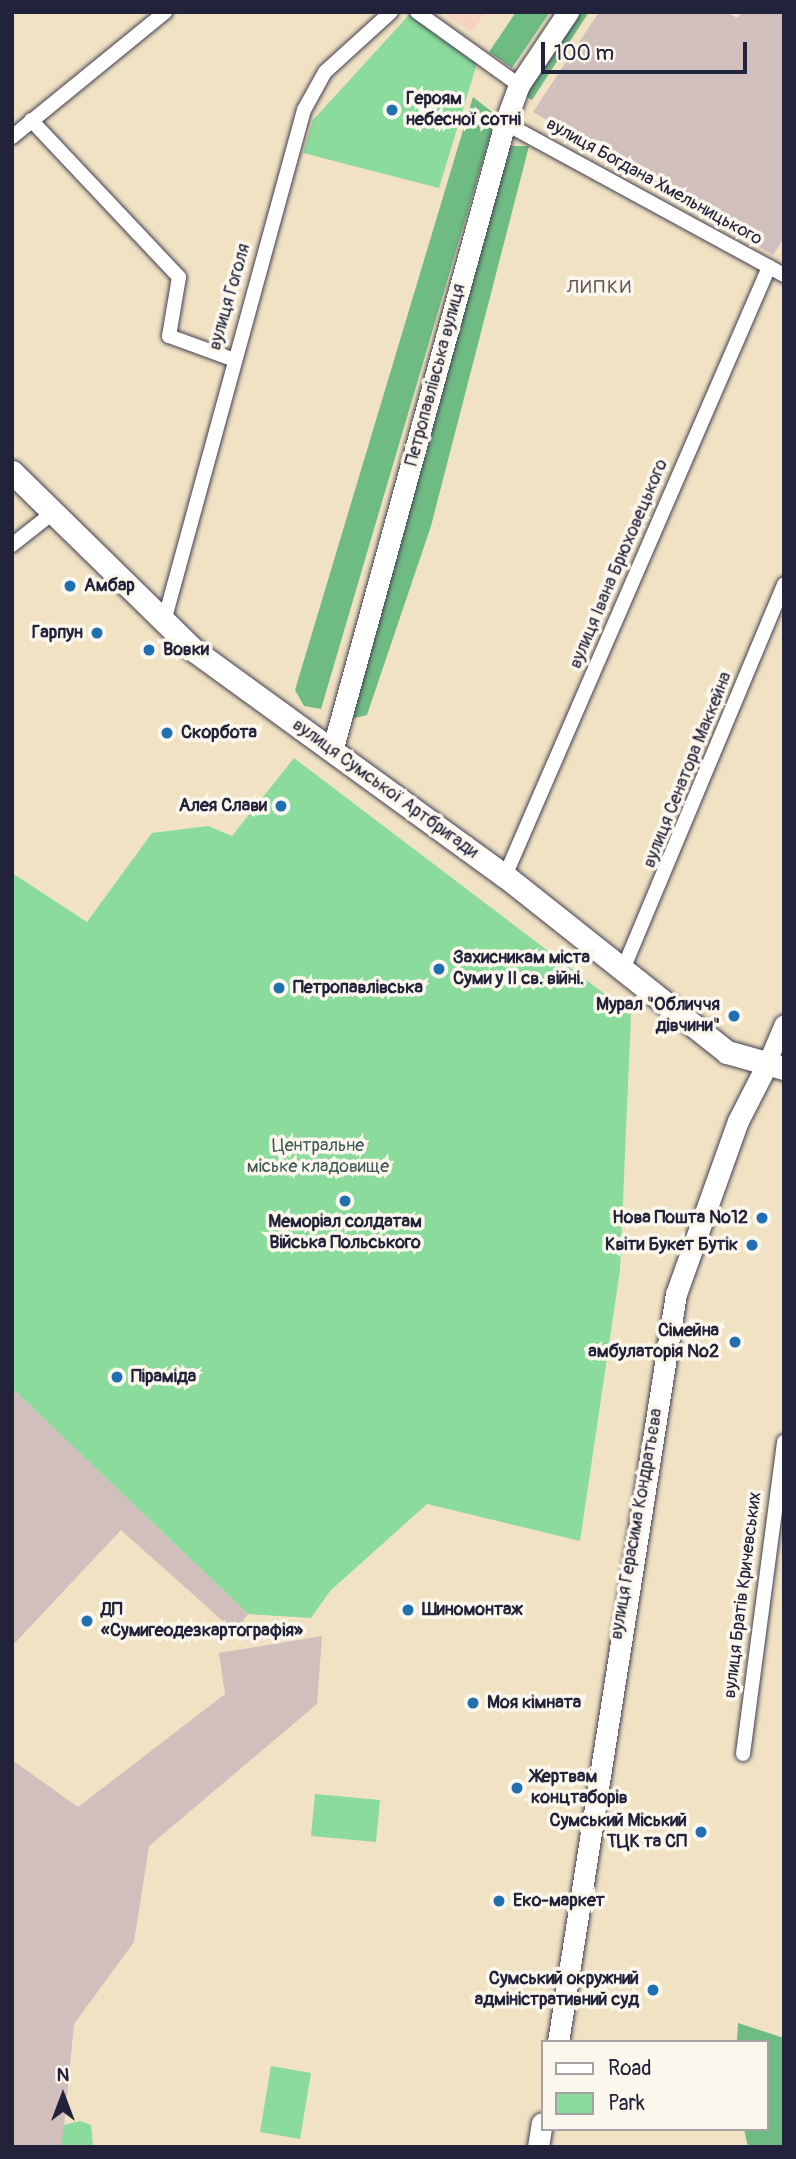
<!DOCTYPE html>
<html>
<head>
<meta charset="utf-8">
<style>
	body { margin:0 }
	#map { position:relative; width:796px; height:2159px; overflow:hidden; background:#f1e2c4; font-family:Pangolin,sans-serif }
	div>[style] { position:absolute }
	.built>* { inset:0; background:#f5d2c2 }
	.industrial>* { inset:0; background:#d1bfbd }
	.green>* { inset:0; background:#8adb9c }
	.forest>* { inset:0; background:#6fbb84 }
	.roads { filter:drop-shadow(0 0 2px #413f50) drop-shadow(0 0 2px #413f50) }
	.minor>* { height:14px; margin:-7px; padding:0 7px; transform-origin:7px; border-radius:7px; background:#fff }
	.tertiary>* { height:18px; margin:-9px; padding:0 9px; transform-origin:9px; border-radius:9px; background:#fff }
	.secondary>* { height:21px; margin:-10.5px; padding:0 10.5px; transform-origin:10.5px; border-radius:10.5px; background:#fff }
	.primary>* { height:23px; margin:-11.5px; padding:0 11.5px; transform-origin:11.5px; border-radius:11.5px; background:#fff }
	.dots>* { width:19px; height:19px; translate:-50% -50%; box-sizing:border-box; border:4px solid #fbf7ec; border-radius:50% }
	span { translate:-50% -50%; white-space:nowrap; text-align:center; line-height:1.15; -webkit-text-stroke:7px #fbf7ec; paint-order:stroke }
	.poi-label { font-size:18px; color:#22223b; font-weight:700 }
	.left { translate:0 -50%; text-align:left }
	.right { translate:-100% -50%; text-align:right }
	.street-label { font-size:18px; color:#22223b }
	.park-label { font-size:18px; color:#415a58 }
	.neighbourhood-label { font-size:19px; color:#63555a; letter-spacing:2px }
	.frame { position:absolute; inset:0; border:14px solid #22223b; pointer-events:none }
	.legend { position:absolute; left:541px; top:2040px; width:228px; height:91px; box-sizing:border-box; background:#fbf7ec; border:2px solid #a4a2a5; margin:0; padding:9px 12px; list-style:none; font-size:21px; color:#22223b }
	.legend li { display:flex; align-items:center; gap:14px; height:35px }
	.legend b { width:35px; border:2px solid #a4a2a5 }
	.north { position:absolute; left:28px; top:2061px; width:70px; height:70px; -webkit-text-stroke:5px #fbf7ec; paint-order:stroke; rotate:0deg; font-size:19px; font-weight:700; line-height:28px; text-align:center; color:#22223b }
	.north::after { content:''; display:block; margin:auto; width:24px; height:32px; background:#22223b; clip-path:polygon(50% 0,100% 100%,50% 72%,0 100%) }
	.scale { position:absolute; left:541px; top:42px; width:206px; height:32px; box-sizing:border-box; border:4px solid #22223b; border-top:0; padding-left:9px; font-size:21px; line-height:24px; white-space:nowrap; color:#22223b; -webkit-text-stroke:5px #fbf7ec; paint-order:stroke }
</style>
</head>
<body>
<div id="map">
	<div class="built">
		<i style="clip-path:polygon(442px 12px,485px 12px,472px 32px)"></i>
	</div>
	<div class="industrial">
		<i style="clip-path:polygon(599px 12px,727px 12px,737px 18px,742px 12px,784px 12px,784px 238px,773px 255px,533px 112px)"></i>
		<i style="clip-path:polygon(12px 1388px,248px 1614px,235px 1632px,121px 1530px,12px 1646px)"></i>
		<i style="clip-path:polygon(322px 1636px,317px 1704px,149px 1846px,134px 1942px,74px 2024px,62px 2147px,12px 2147px,12px 1760px,78px 1807px,225px 1694px,219px 1653px)"></i>
	</div>
	<div class="green">
		<i style="clip-path:polygon(409px 15px,478px 60px,439px 188px,303px 153px,313px 120px)"></i>
		<i style="clip-path:polygon(294px 758px,631px 1014px,620px 1270px,580px 1541px,427px 1504px,330px 1591px,311px 1618px,248px 1614px,12px 1388px,12px 873px,87px 922px,152px 833px,208px 826px,232px 836px)"></i>
		<i style="clip-path:polygon(315px 1794px,380px 1800px,376px 1842px,311px 1836px)"></i>
		<i style="clip-path:polygon(271px 2066px,311px 2073px,300px 2139px,260px 2132px)"></i>
		<i style="clip-path:polygon(80px 2121px,91px 2125px,93px 2147px,61px 2147px,64px 2125px)"></i>
	</div>
	<div class="forest">
		<i style="clip-path:polygon(516px 12px,550px 12px,512px 68px,489px 52px)"></i>
		<i style="clip-path:polygon(576px 12px,589px 12px,532px 100px,521px 94px)"></i>
		<i style="clip-path:polygon(473px 97px,496px 115px,321px 709px,304px 706px,295px 690px)"></i>
		<i style="clip-path:polygon(510px 146px,529px 146px,431px 526px,367px 715px,351px 719px,347px 712px)"></i>
		<i style="clip-path:polygon(738px 2023px,784px 2038px,784px 2147px,748px 2147px,744px 2129px,766px 2129px,766px 2042px,737px 2042px)"></i>
	</div>
	<div class="roads">
		<div class="minor">
			<i style="left:417px;top:12px;width:125px;rotate:35.6deg"></i>
			<i style="left:31px;top:120px;width:216px;rotate:46.7deg"></i>
			<i style="left:179px;top:277px;width:60px;rotate:99.6deg"></i>
			<i style="left:169px;top:336px;width:67px;rotate:20.1deg"></i>
			<i style="left:505px;top:123px;width:318px;rotate:28.6deg"></i>
			<i style="left:12px;top:137px;width:198px;rotate:-39.2deg"></i>
			<i style="left:12px;top:545px;width:48px;rotate:-38.3deg"></i>
			<i style="left:163px;top:625px;width:534px;rotate:-74.69deg"></i>
			<i style="left:304px;top:110px;width:43px;rotate:-61.1deg"></i>
			<i style="left:325px;top:72px;width:89px;rotate:-42.3deg"></i>
			<i style="left:505px;top:876px;width:664px;rotate:-66.56deg"></i>
			<i style="left:624px;top:967px;width:415px;rotate:-67.3deg"></i>
			<i style="left:743px;top:1754px;width:315px;rotate:-82.5deg"></i>
		</div>
		<div class="tertiary">
			<i style="left:767px;top:1064px;width:43px;rotate:-67deg"></i>
		</div>
		<div class="secondary">
			<i style="left:332px;top:751px;width:651px;rotate:-74.6deg"></i>
			<i style="left:505px;top:123px;width:40px;rotate:-69.8deg"></i>
			<i style="left:519px;top:85px;width:88px;rotate:-56.1deg"></i>
			<i style="left:558px;top:2042px;width:757px;rotate:-81.04deg"></i>
			<i style="left:676px;top:1294px;width:184px;rotate:-70.3deg"></i>
			<i style="left:738px;top:1121px;width:64px;rotate:-63deg"></i>
			<i style="left:538px;top:2147px;width:24px;rotate:-81deg"></i>
		</div>
		<div class="primary">
			<i style="left:12px;top:472px;width:256px;rotate:44.4deg"></i>
			<i style="left:195px;top:651px;width:383px;rotate:36deg"></i>
			<i style="left:505px;top:876px;width:283px;rotate:38.4deg"></i>
			<i style="left:727px;top:1052px;width:59px;rotate:15.7deg"></i>
		</div>
	</div>
	<div class="dots">
		<i style="left:392px;top:110px;background:#1f6fb2"></i>
		<i style="left:70px;top:586px;background:#1f6fb2"></i>
		<i style="left:97px;top:633px;background:#1f6fb2"></i>
		<i style="left:149px;top:650px;background:#1f6fb2"></i>
		<i style="left:167px;top:733px;background:#1f6fb2"></i>
		<i style="left:281px;top:806px;background:#1f6fb2"></i>
		<i style="left:439px;top:969px;background:#1f6fb2"></i>
		<i style="left:279px;top:988px;background:#1f6fb2"></i>
		<i style="left:734px;top:1016px;background:#1f6fb2"></i>
		<i style="left:345px;top:1201px;background:#1f6fb2"></i>
		<i style="left:762px;top:1218px;background:#1f6fb2"></i>
		<i style="left:752px;top:1245px;background:#1f6fb2"></i>
		<i style="left:735px;top:1342px;background:#1f6fb2"></i>
		<i style="left:117px;top:1377px;background:#1f6fb2"></i>
		<i style="left:408px;top:1610px;background:#1f6fb2"></i>
		<i style="left:87px;top:1621px;background:#1f6fb2"></i>
		<i style="left:473px;top:1703px;background:#1f6fb2"></i>
		<i style="left:517px;top:1788px;background:#1f6fb2"></i>
		<i style="left:701px;top:1832px;background:#1f6fb2"></i>
		<i style="left:499px;top:1901px;background:#1f6fb2"></i>
		<i style="left:653px;top:1990px;background:#1f6fb2"></i>
	</div>
	<div class="poi-label">
		<span class="left" style="left:406px;top:110px">Героям<br>небесної сотні</span>
		<span class="left" style="left:84px;top:586px">Амбар</span>
		<span class="right" style="left:83px;top:633px">Гарпун</span>
		<span class="left" style="left:163px;top:650px">Вовки</span>
		<span class="left" style="left:181px;top:733px">Скорбота</span>
		<span class="right" style="left:267px;top:806px">Алея Слави</span>
		<span class="left" style="left:453px;top:969px">Захисникам міста<br>Суми у ІІ св. війні.</span>
		<span class="left" style="left:293px;top:988px">Петропавлівська</span>
		<span class="right" style="left:720px;top:1016px">Мурал "Обличчя<br>дівчини"</span>
		<span class="right" style="left:748px;top:1218px">Нова Пошта №12</span>
		<span style="left:345px;top:1233px">Меморіал солдатам<br>Війська Польського</span>
		<span class="right" style="left:738px;top:1245px">Квіти Букет Бутік</span>
		<span class="right" style="left:719px;top:1342px">Сімейна<br>амбулаторія №2</span>
		<span class="left" style="left:131px;top:1377px">Піраміда</span>
		<span class="left" style="left:422px;top:1610px">Шиномонтаж</span>
		<span class="left" style="left:101px;top:1621px">ДП<br>«Сумигеодезкартографія»</span>
		<span class="left" style="left:487px;top:1703px">Моя кімната</span>
		<span class="left" style="left:531px;top:1788px">Жертвам<br>концтаборів</span>
		<span class="right" style="left:687px;top:1832px">Сумський Міський<br>ТЦК та СП</span>
		<span class="left" style="left:513px;top:1901px">Еко-маркет</span>
		<span class="right" style="left:639px;top:1990px">Сумський окружний<br>адміністративний суд</span>
	</div>
	<div class="street-label">
		<span style="left:654px;top:182px;rotate:29deg">вулиця Богдана Хмельницького</span>
		<span style="left:230px;top:297px;rotate:-74deg">вулиця Гоголя</span>
		<span style="left:436px;top:375px;rotate:-75deg">Петропавлівська вулиця</span>
		<span style="left:619px;top:564px;rotate:-67deg">вулиця Івана Брюховецького</span>
		<span style="left:688px;top:770px;rotate:-68deg">вулиця Сенатора Маккейна</span>
		<span style="left:385px;top:789px;rotate:36deg">вулиця Сумської Артбригади</span>
		<span style="left:637px;top:1524px;rotate:-80deg">вулиця Герасима Кондратьєва</span>
		<span style="left:743px;top:1595px;rotate:-83deg">вулиця Братів Кричевських</span>
	</div>
	<div class="park-label">
		<span style="left:318px;top:1157px">Центральне<br>міське кладовище</span>
	</div>
	<div class="neighbourhood-label">
		<span style="left:600px;top:288px">ЛИПКИ</span>
	</div>
	<div class="frame"></div>
	<ul class="legend">
	<li><b style="height:9px;background:#fff"></b>Road</li>
	<li><b style="height:19px;background:#8adb9c"></b>Park</li>
	</ul>
	<div class="north">N</div>
	<div class="scale">100 m</div>
</div>
</body>
</html>
